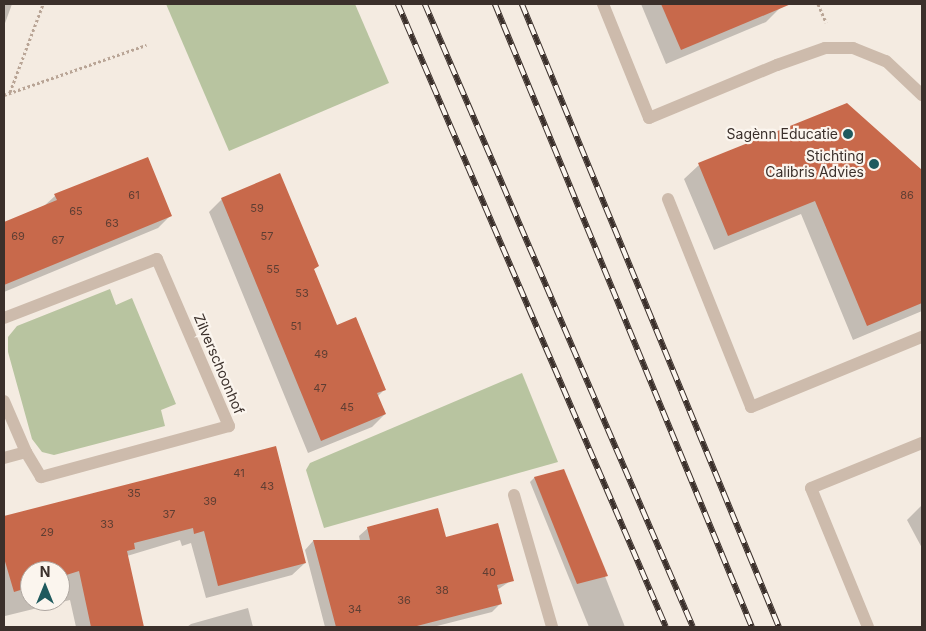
<!DOCTYPE html>
<html>
<head>
<meta charset="utf-8">
<style>
	body { margin:0 }
	#map { position:relative; width:926px; height:631px; overflow:hidden; background:#f4ebe1; font-family:Inter,sans-serif }
	div>[style] { position:absolute }
	.green>* { inset:0; background:#b8c4a0 }
	.shadow>* { inset:0; background:#0003 }
	.building>* { inset:0; background:#c8694b }
	.path>* { height:3px; margin-top:-1.5px; transform-origin:0; background:repeating-linear-gradient(90deg,#b9a596 0 2.5px,transparent 0 5px) }
	.lane>* { height:12px; margin:-6px; padding:0 6px; transform-origin:6px; border-radius:6px; background:#cdbbac }
	.street>* { height:12px; margin:-6px; padding:0 6px; transform-origin:6px; border-radius:6px; background:#cdbbac }
	.rail>* { height:5.5px; margin-top:-2.75px; transform-origin:0; background:repeating-linear-gradient(90deg,#fbf5ee 0 11px,#3b302b 0 22px); box-sizing:border-box; border-block:1px solid #3b302b }
	.dots>* { width:14px; height:14px; translate:-50% -50%; box-sizing:border-box; border:2px solid #fbf5ee; border-radius:50% }
	span { translate:-50% -50%; white-space:nowrap; text-align:center; line-height:1.15; -webkit-text-stroke:4.5px #fbf5ee; paint-order:stroke }
	.number-label { font-size:11px; color:#5e3e33 }
	.number-label span { -webkit-text-stroke-width:0 }
	.poi-label { font-size:14px; color:#3b302b }
	.right { translate:-100% -50%; text-align:right }
	.street-label { font-size:14px; color:#3b302b }
	.frame { position:absolute; inset:0; border:5px solid #3b302b; pointer-events:none }
	.north { position:absolute; left:20px; top:561px; width:50px; height:50px; box-sizing:border-box; background:#fbf5ee; border:1px solid #aea6a0; border-radius:50%; rotate:0deg; font-size:14px; font-weight:700; line-height:20px; text-align:center; color:#3b302b }
	.north::after { content:''; display:block; margin:auto; width:18px; height:22px; background:#1f5a5e; clip-path:polygon(50% 0,100% 100%,50% 72%,0 100%) }
</style>
</head>
<body>
<div id="map">
	<div class="green">
		<i style="clip-path:polygon(166px 4px,355px 4px,389px 83px,229px 151px)"></i>
		<i style="clip-path:polygon(110px 289px,116px 305px,132px 298px,176px 404px,161px 410px,165px 426px,54px 455px,42px 452px,32px 439px,8px 352px,8px 337px,17px 326px)"></i>
		<i style="clip-path:polygon(522px 373px,558px 462px,324px 528px,306px 470px,310px 463px)"></i>
	</div>
	<div class="shadow">
		<i style="clip-path:polygon(4px 4px,12px 4px,4px 26px)"></i>
		<i style="clip-path:polygon(641px 4px,778px 4px,780px 8px,766px 22px,666px 64px)"></i>
		<i style="clip-path:polygon(846px 104px,922px 171px,922px 311px,853px 340px,801px 214px,714px 250px,684px 179px,699px 165px)"></i>
		<i style="clip-path:polygon(55px 196px,171px 215px,158px 228px,4px 292px,4px 223px,44px 206px)"></i>
		<i style="clip-path:polygon(222px 199px,317px 266px,313px 270px,336px 327px,385px 389px,377px 397px,385px 414px,372px 427px,308px 453px,209px 212px)"></i>
		<i style="clip-path:polygon(evenodd,275px 448px,305px 563px,292px 575px,206px 598px,191px 543px,182px 546px,180px 540px,127px 556px,143px 627px,76px 627px,70px 600px,5px 616px,4px 517px,275px 448px,30px 571px,60px 571px,60px 601px,30px 601px,30px 571px)"></i>
		<i style="clip-path:polygon(563px 470px,625px 627px,589px 627px,530px 482px,534px 478px)"></i>
		<i style="clip-path:polygon(922px 505px,922px 548px,907px 520px)"></i>
		<i style="clip-path:polygon(368px 528px,445px 538px,512px 580px,497px 590px,500px 604px,492px 612px,433px 627px,325px 627px,305px 550px,313px 541px,360px 541px,359px 536px)"></i>
		<i style="clip-path:polygon(248px 608px,253px 627px,187px 627px,191px 624px)"></i>
	</div>
	<div class="building">
		<i style="clip-path:polygon(661px 4px,791px 4px,681px 50px)"></i>
		<i style="clip-path:polygon(847px 103px,922px 170px,922px 303px,867px 326px,815px 201px,728px 236px,698px 163px)"></i>
		<i style="clip-path:polygon(148px 157px,172px 216px,4px 285px,4px 222px,57px 200px,54px 194px)"></i>
		<i style="clip-path:polygon(280px 173px,319px 266px,314px 269px,337px 325px,356px 317px,386px 390px,377px 393px,386px 414px,321px 441px,221px 198px)"></i>
		<i style="clip-path:polygon(276px 446px,306px 563px,218px 586px,204px 531px,194px 534px,193px 528px,134px 543px,135px 549px,127px 551px,144px 627px,91px 627px,79px 571px,60px 577px,60px 571px,30px 571px,30px 587px,14px 592px,4px 558px,4px 516px)"></i>
		<i style="clip-path:polygon(564px 469px,608px 576px,577px 584px,534px 477px)"></i>
		<i style="clip-path:polygon(438px 508px,446px 537px,498px 523px,514px 581px,497px 585px,502px 604px,413px 627px,336px 627px,313px 540px,370px 540px,367px 527px)"></i>
	</div>
	<div class="path">
		<i style="left:818px;top:4px;width:20px;rotate:66deg"></i>
		<i style="left:10px;top:92px;width:94px;rotate:-69.4deg"></i>
		<i style="left:4px;top:95px;width:151px;rotate:-19.4deg"></i>
	</div>
	<div class="lane">
		<i style="left:603px;top:4px;width:123px;rotate:68deg"></i>
		<i style="left:649px;top:118px;width:139px;rotate:-22.5deg"></i>
		<i style="left:668px;top:199px;width:224px;rotate:68.2deg"></i>
		<i style="left:751px;top:407px;width:185px;rotate:-22.3deg"></i>
		<i style="left:868px;top:627px;width:150px;rotate:-112.3deg"></i>
		<i style="left:811px;top:488px;width:120px;rotate:-22.1deg"></i>
	</div>
	<div class="street">
		<i style="left:777px;top:65px;width:51px;rotate:-19.5deg"></i>
		<i style="left:825px;top:48px;width:28px"></i>
		<i style="left:853px;top:48px;width:35px;rotate:22deg"></i>
		<i style="left:886px;top:61px;width:50px;rotate:43.4deg"></i>
		<i style="left:4px;top:318px;width:164px;rotate:-21.1deg"></i>
		<i style="left:157px;top:259px;width:182px;rotate:66.7deg"></i>
		<i style="left:229px;top:426px;width:195px;rotate:164.8deg"></i>
		<i style="left:41px;top:477px;width:29px;rotate:-121deg"></i>
		<i style="left:26px;top:452px;width:23px;rotate:165deg"></i>
		<i style="left:4px;top:401px;width:56px;rotate:66.7deg"></i>
		<i style="left:514px;top:495px;width:137px;rotate:73.9deg"></i>
	</div>
	<div class="rail">
		<i style="left:398px;top:4px;width:678px;rotate:66.72deg"></i>
		<i style="left:425px;top:4px;width:678px;rotate:66.72deg"></i>
		<i style="left:495px;top:4px;width:674px;rotate:67.58deg"></i>
		<i style="left:522px;top:4px;width:674px;rotate:67.58deg"></i>
	</div>
	<div class="dots">
		<i style="left:848px;top:134px;background:#1f5a5e"></i>
		<i style="left:874px;top:164px;background:#1f5a5e"></i>
	</div>
	<div class="number-label">
		<span style="left:134px;top:195px">61</span>
		<span style="left:907px;top:195px">86</span>
		<span style="left:257px;top:208px">59</span>
		<span style="left:76px;top:211px">65</span>
		<span style="left:112px;top:223px">63</span>
		<span style="left:18px;top:236px">69</span>
		<span style="left:267px;top:236px">57</span>
		<span style="left:58px;top:240px">67</span>
		<span style="left:273px;top:269px">55</span>
		<span style="left:302px;top:293px">53</span>
		<span style="left:296px;top:326px">51</span>
		<span style="left:321px;top:354px">49</span>
		<span style="left:320px;top:388px">47</span>
		<span style="left:347px;top:407px">45</span>
		<span style="left:239px;top:473px">41</span>
		<span style="left:267px;top:486px">43</span>
		<span style="left:134px;top:493px">35</span>
		<span style="left:210px;top:501px">39</span>
		<span style="left:169px;top:514px">37</span>
		<span style="left:107px;top:524px">33</span>
		<span style="left:47px;top:532px">29</span>
		<span style="left:489px;top:572px">40</span>
		<span style="left:442px;top:590px">38</span>
		<span style="left:404px;top:600px">36</span>
		<span style="left:355px;top:609px">34</span>
	</div>
	<div class="poi-label">
		<span class="right" style="left:838px;top:134px">Sagènn Educatie</span>
		<span class="right" style="left:864px;top:164px">Stichting<br>Calibris Advies</span>
	</div>
	<div class="street-label">
		<span style="left:219px;top:364px;rotate:67deg">Zilverschoonhof</span>
	</div>
	<div class="frame"></div>
	<div class="north">N</div>
</div>
</body>
</html>
